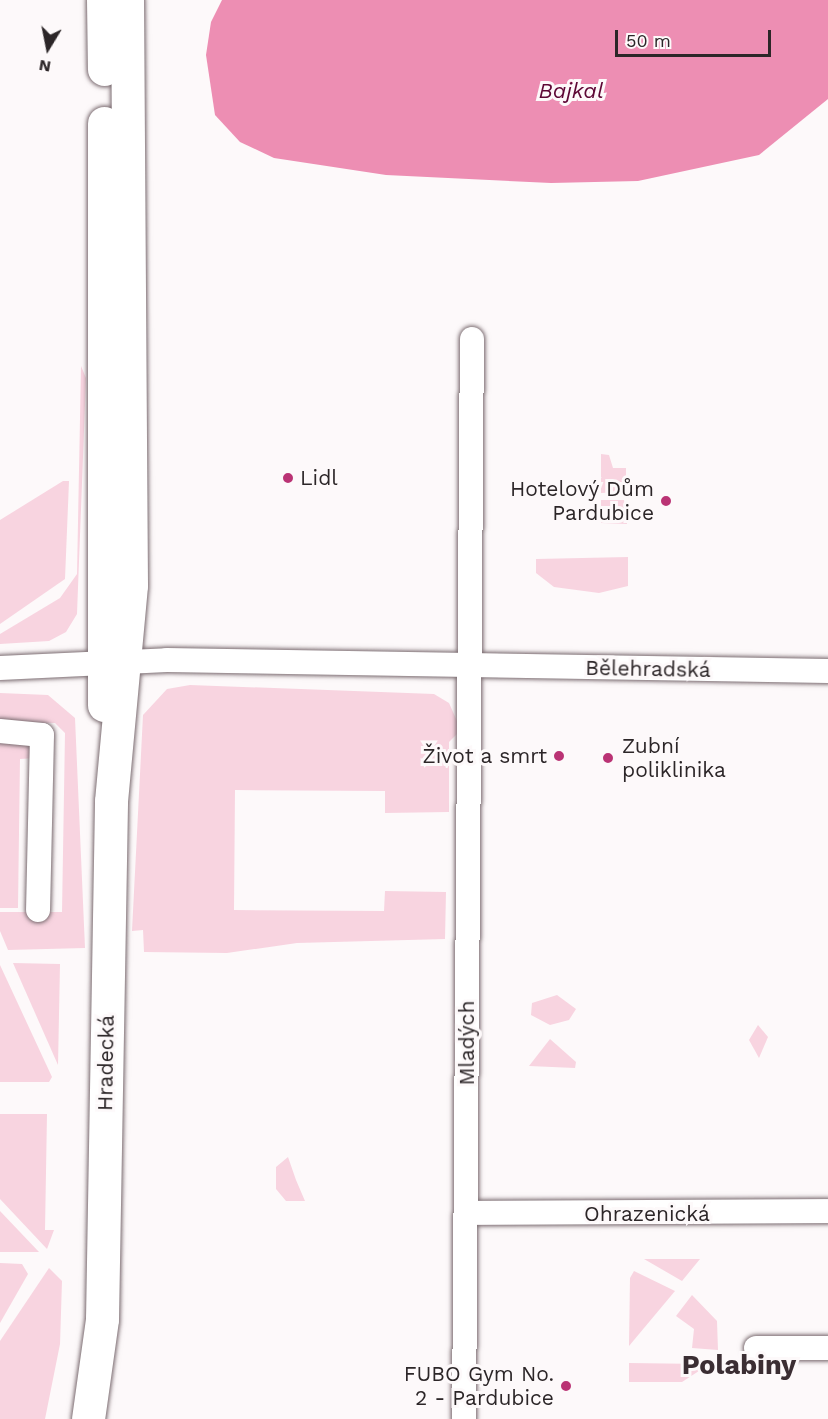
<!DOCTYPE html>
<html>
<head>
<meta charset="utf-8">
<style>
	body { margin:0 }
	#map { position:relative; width:828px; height:1419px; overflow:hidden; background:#fdf9fa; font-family:"Work Sans",sans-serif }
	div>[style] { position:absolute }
	.green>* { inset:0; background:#f8d4e0 }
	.water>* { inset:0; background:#ed8eb3 }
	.roads { filter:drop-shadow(0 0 2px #7c6d72) drop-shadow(0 0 2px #7c6d72) }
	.minor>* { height:24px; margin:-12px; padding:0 12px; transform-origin:12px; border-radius:12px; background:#fff }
	.secondary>* { height:33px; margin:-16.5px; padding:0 16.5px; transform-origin:16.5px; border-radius:16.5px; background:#fff }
	.dots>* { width:16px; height:16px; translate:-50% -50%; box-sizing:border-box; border:3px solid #fdf9fa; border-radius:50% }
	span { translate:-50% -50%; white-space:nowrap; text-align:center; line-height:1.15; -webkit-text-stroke:6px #fdf9fa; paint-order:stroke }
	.poi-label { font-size:21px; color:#2c2628 }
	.left { translate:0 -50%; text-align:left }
	.right { translate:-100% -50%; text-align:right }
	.street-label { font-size:21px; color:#2c2628 }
	.water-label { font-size:22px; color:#5d0735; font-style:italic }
	.district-label { font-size:27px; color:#3b2e33; font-weight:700 }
	.north { position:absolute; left:18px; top:18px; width:60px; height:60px; -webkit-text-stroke:4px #fdf9fa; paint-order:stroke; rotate:190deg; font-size:16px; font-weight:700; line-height:24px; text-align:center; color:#2c2628 }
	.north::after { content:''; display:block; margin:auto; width:21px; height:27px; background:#2c2628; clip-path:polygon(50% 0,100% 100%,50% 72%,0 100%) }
	.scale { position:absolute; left:615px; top:30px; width:156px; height:27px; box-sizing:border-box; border:3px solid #2c2628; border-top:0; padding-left:8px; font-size:18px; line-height:21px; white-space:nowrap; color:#2c2628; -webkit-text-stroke:4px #fdf9fa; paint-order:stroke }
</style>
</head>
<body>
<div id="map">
	<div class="green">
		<i style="clip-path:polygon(81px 366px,86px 378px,77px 614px,66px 632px,49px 641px,0 644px,0 634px,60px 598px,77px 574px)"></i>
		<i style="clip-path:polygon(601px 454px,609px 455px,613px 468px,626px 468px,626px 492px,601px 493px)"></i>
		<i style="clip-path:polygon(63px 481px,69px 481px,65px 579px,0 624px,0 520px)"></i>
		<i style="clip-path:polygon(601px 500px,624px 500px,627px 524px,601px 523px)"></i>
		<i style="clip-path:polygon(628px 557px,628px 586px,599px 593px,554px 587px,536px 573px,536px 559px)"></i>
		<i style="clip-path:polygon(190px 685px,434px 694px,449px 703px,457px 721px,457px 734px,449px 742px,449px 812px,385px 813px,385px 791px,235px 790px,234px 910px,384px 911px,385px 891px,446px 892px,445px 939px,297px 943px,227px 953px,144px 952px,143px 930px,132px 931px,143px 715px,167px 689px)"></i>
		<i style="clip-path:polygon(0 693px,48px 695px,75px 718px,85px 948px,8px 950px,0 931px,0 912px,62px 912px,65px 733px,55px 723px,0 722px)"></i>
		<i style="clip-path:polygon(0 737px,36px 738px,36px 758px,20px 759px,18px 908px,0 908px)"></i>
		<i style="clip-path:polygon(13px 963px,60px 964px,58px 1065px)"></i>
		<i style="clip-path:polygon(0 965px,52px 1077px,49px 1082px,0 1082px)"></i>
		<i style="clip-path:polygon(557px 995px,576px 1009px,569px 1020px,550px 1025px,531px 1015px,532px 1003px)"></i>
		<i style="clip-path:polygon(758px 1025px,768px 1037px,759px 1058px,749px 1040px)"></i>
		<i style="clip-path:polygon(550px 1039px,576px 1062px,575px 1068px,529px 1066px)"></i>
		<i style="clip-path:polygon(0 1114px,47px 1114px,45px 1230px,54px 1230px,47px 1249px,0 1199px)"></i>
		<i style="clip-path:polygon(288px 1157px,296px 1180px,305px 1201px,286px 1201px,276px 1189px,276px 1167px)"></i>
		<i style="clip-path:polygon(0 1211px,39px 1252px,0 1252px)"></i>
		<i style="clip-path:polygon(644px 1259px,700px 1259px,682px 1281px)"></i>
		<i style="clip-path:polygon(0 1263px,22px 1264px,28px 1274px,0 1323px)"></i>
		<i style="clip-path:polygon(49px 1268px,62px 1281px,60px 1344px,45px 1419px,0 1419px,0 1341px)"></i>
		<i style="clip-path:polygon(634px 1271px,675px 1291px,629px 1346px,630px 1278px)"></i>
		<i style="clip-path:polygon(692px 1295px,717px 1321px,718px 1350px,692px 1348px,694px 1329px,676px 1316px)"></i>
		<i style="clip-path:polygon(629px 1363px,703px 1364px,705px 1367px,682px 1382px,629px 1382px)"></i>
	</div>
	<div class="water">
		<i style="clip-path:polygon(222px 0,828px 0,828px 99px,759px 155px,638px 181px,551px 183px,386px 175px,274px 158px,240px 142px,215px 115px,206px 55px,211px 22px)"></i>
	</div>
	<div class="roads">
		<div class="minor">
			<i style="left:0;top:668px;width:167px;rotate:-2.7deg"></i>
			<i style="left:167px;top:660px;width:661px;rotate:0.95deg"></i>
			<i style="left:0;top:731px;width:42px;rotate:5.4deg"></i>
			<i style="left:42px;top:735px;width:175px;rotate:91.3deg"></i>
			<i style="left:466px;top:1213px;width:362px;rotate:-0.3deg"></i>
			<i style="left:756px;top:1348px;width:72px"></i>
			<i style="left:464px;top:1419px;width:1080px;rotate:-89.58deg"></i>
		</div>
		<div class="secondary">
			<i style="left:103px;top:0;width:69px;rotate:89.2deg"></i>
			<i style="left:104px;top:705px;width:582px;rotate:-90deg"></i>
			<i style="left:88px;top:1419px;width:101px;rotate:-82deg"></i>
			<i style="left:102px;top:1319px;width:518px;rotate:-89deg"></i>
			<i style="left:111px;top:801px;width:217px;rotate:-84.7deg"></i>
			<i style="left:131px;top:585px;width:585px;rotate:-90.39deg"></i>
		</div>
	</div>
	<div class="dots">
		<i style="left:288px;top:478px;background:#ba3374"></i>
		<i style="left:666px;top:501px;background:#ba3374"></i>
		<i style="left:559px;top:756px;background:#ba3374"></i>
		<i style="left:608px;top:758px;background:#ba3374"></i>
		<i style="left:566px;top:1386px;background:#ba3374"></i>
	</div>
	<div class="poi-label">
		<span class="left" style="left:300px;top:478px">Lidl</span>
		<span class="right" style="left:654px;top:501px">Hotelový Dům<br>Pardubice</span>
		<span class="left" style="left:622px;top:758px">Zubní<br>poliklinika</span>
		<span class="right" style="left:547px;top:756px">Život a smrt</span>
		<span class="right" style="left:554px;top:1386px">FUBO Gym No.<br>2 - Pardubice</span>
	</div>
	<div class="street-label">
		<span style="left:648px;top:669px;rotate:1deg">Bělehradská</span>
		<span style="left:467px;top:1043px;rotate:-90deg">Mladých</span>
		<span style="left:106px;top:1063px;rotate:-89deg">Hradecká</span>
		<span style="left:647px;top:1214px">Ohrazenická</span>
	</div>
	<div class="water-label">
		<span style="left:571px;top:91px">Bajkal</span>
	</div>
	<div class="district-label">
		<span style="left:739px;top:1366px">Polabiny</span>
	</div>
	<div class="north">N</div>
	<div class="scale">50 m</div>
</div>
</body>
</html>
